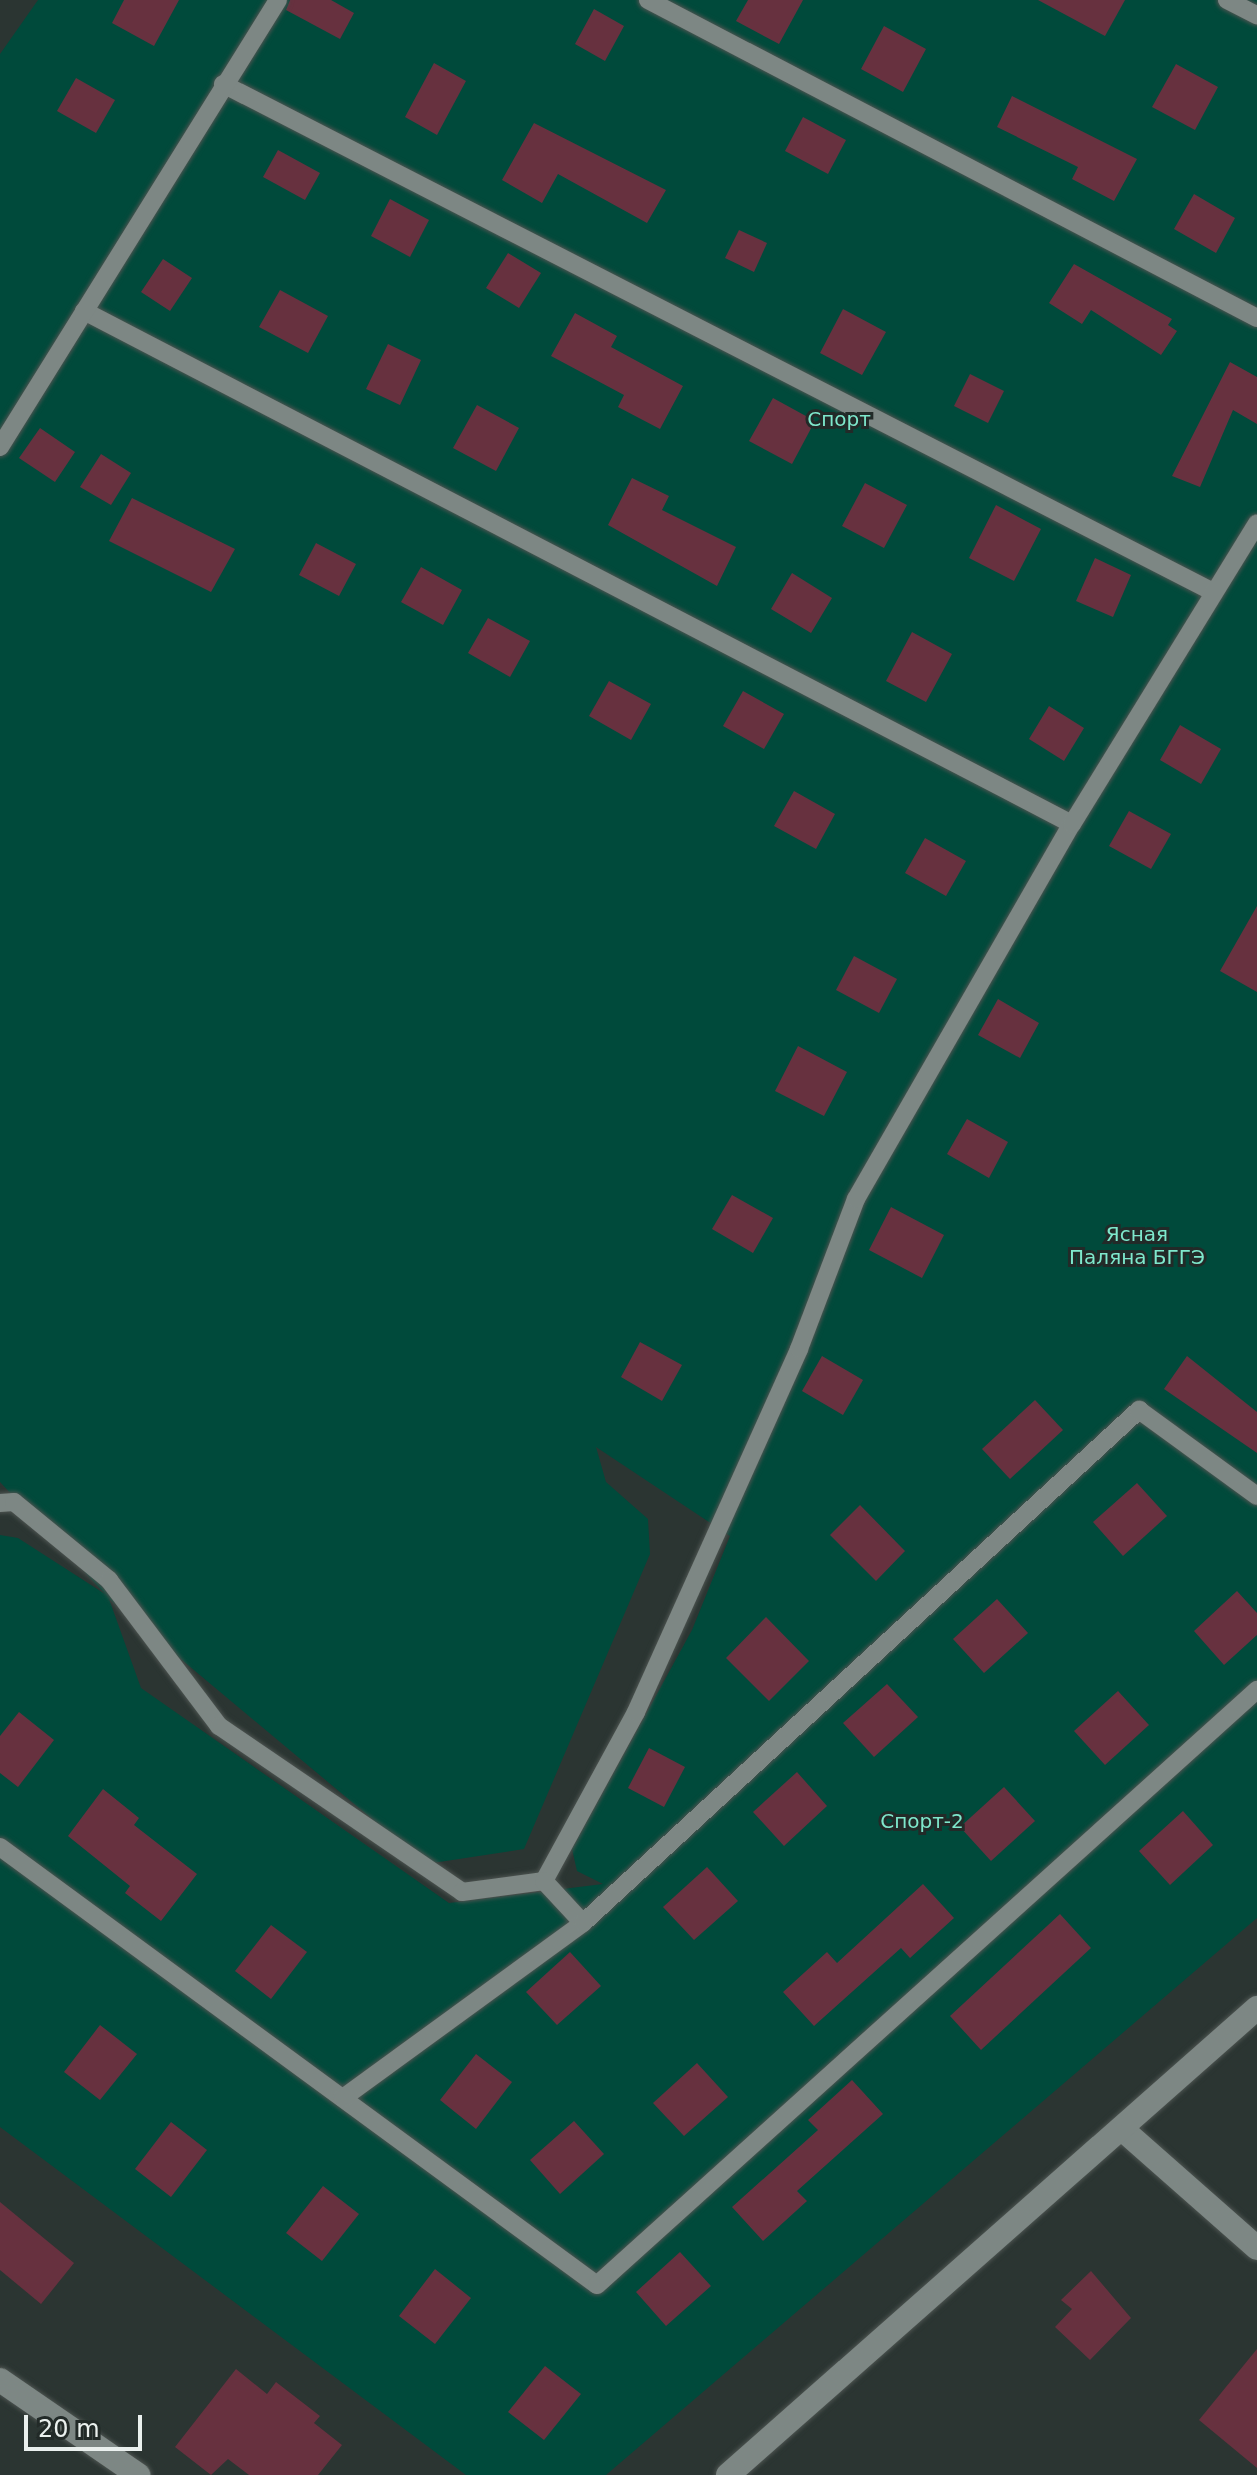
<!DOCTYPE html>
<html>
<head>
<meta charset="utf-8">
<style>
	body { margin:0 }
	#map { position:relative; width:1257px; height:2475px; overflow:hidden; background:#2b3532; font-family:"DejaVu Sans",sans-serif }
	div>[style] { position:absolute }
	.green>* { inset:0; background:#004a3b }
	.building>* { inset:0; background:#67313f }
	.roads { filter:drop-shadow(0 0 2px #4c5350) drop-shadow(0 0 2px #4c5350) }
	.lane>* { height:18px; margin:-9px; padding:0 9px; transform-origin:9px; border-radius:9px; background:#7d8784 }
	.street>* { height:24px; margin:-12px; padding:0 12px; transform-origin:12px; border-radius:12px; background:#7d8784 }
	span { translate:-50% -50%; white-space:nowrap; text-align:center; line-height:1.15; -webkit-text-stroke:6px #222a28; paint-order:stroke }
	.park-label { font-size:20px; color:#7ee8cc }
	.scale { position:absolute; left:24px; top:2415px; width:118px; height:36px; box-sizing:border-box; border:4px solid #eaf0ee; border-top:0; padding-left:10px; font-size:24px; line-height:28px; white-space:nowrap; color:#eaf0ee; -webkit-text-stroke:6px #222a28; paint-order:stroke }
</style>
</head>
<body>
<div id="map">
	<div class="green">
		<i style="clip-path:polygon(evenodd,38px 0,1257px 0,1257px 1918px,606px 2475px,466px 2475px,0 2127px,0 1535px,18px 1538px,105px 1594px,0 1482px,0 54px,38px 0,596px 1447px,730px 1536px,692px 1630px,572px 1849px,577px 1871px,603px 1884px,449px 1903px,141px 1688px,109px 1599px,426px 1864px,524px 1849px,650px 1554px,648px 1519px,606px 1482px,596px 1447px)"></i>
	</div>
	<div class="building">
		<i style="clip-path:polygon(124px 0,179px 0,154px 46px,112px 23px)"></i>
		<i style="clip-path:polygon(290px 0,331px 0,354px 13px,340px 39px,286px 10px)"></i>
		<i style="clip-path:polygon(748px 0,803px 0,779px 44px,736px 21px)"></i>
		<i style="clip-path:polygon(1038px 0,1125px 0,1105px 36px)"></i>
		<i style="clip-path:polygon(594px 9px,624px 26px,605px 61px,575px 44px)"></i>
		<i style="clip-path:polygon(884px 26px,926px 49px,903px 92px,861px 69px)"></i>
		<i style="clip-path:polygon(434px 63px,466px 81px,437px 135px,405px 117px)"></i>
		<i style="clip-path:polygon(1176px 64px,1218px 87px,1195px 130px,1152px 107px)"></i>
		<i style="clip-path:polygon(76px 78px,115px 100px,96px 133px,57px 111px)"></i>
		<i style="clip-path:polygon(1012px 96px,1137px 159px,1114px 201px,1072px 179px,1078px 167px,997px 127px)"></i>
		<i style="clip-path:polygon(803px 117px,846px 140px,828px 174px,785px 151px)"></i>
		<i style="clip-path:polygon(534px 123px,666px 190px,647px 223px,558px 174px,542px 203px,502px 180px)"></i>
		<i style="clip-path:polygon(278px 150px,320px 173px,305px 200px,263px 177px)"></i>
		<i style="clip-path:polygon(1194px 194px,1235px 218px,1216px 253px,1174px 229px)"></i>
		<i style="clip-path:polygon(390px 199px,429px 220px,410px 257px,371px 236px)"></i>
		<i style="clip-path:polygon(739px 230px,767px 243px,754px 272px,725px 258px)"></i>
		<i style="clip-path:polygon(508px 253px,541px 273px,519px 308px,486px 288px)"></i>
		<i style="clip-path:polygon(163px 259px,192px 278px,170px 311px,141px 292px)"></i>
		<i style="clip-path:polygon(1074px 264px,1172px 319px,1168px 325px,1177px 331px,1161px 355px,1091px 310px,1082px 324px,1049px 303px)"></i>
		<i style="clip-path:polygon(280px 290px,328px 316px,308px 353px,259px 327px)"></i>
		<i style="clip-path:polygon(843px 309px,886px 332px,862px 375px,820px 353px)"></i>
		<i style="clip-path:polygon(575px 313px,617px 336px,611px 347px,683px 386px,660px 429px,618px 407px,624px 395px,551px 356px)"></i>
		<i style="clip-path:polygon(388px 344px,421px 360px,400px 405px,366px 389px)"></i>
		<i style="clip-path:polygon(1230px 362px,1257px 377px,1257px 424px,1233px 410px,1200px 487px,1172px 476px)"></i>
		<i style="clip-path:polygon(970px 374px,1004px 391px,988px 423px,954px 406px)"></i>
		<i style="clip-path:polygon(773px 398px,815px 421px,792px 464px,749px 441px)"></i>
		<i style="clip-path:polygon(477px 405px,519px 428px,496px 471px,453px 448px)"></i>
		<i style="clip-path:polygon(40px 428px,75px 452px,55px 482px,19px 458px)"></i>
		<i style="clip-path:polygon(101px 454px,131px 473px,111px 505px,80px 487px)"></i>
		<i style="clip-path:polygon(632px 478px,669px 496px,662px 510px,736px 547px,717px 586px,608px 525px)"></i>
		<i style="clip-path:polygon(865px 483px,907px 505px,884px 548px,842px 526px)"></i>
		<i style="clip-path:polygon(132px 498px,235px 549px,211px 592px,109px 541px)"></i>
		<i style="clip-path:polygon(996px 505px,1041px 529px,1014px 581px,969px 558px)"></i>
		<i style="clip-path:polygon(316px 543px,356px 564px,339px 596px,299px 575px)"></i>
		<i style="clip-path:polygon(1095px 558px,1131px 575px,1113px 617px,1076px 601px)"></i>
		<i style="clip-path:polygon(421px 567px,462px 590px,443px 625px,401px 602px)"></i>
		<i style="clip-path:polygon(792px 573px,832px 598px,811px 633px,771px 609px)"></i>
		<i style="clip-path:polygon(488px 618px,530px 641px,510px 677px,468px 653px)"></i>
		<i style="clip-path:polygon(912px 632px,952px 654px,926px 702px,886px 681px)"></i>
		<i style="clip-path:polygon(609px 681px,651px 704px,631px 740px,589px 716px)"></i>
		<i style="clip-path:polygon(743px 691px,784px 714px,764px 749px,723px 726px)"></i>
		<i style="clip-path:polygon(1049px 706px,1084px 728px,1064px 761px,1029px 739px)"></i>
		<i style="clip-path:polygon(1180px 725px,1221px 749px,1201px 784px,1160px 760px)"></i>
		<i style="clip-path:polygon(794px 791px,835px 814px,816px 849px,774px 826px)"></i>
		<i style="clip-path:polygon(1129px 811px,1171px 834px,1151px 869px,1109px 846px)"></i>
		<i style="clip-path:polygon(925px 838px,966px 861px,946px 896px,905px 873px)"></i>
		<i style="clip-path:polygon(1257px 906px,1257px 992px,1220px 971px)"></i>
		<i style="clip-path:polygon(854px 956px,897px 979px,879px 1013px,836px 990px)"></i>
		<i style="clip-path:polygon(998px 999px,1039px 1023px,1020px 1058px,978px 1035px)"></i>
		<i style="clip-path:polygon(798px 1046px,847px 1072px,824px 1116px,775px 1091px)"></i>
		<i style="clip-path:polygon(967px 1119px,1008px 1142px,989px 1178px,947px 1154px)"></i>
		<i style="clip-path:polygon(732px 1195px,773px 1218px,753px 1253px,712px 1229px)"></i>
		<i style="clip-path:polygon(891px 1207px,944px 1235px,922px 1278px,869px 1250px)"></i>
		<i style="clip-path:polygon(640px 1342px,682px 1365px,662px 1401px,621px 1377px)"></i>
		<i style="clip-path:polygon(822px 1356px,863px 1380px,843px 1415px,802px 1391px)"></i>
		<i style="clip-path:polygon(1187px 1356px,1257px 1412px,1257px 1453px,1164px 1389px)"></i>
		<i style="clip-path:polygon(1035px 1400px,1063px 1430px,1010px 1479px,982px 1449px)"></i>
		<i style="clip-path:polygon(1137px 1483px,1167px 1516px,1123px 1556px,1093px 1522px)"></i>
		<i style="clip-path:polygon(860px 1505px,905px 1551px,876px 1581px,830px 1535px)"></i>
		<i style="clip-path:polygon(1237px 1591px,1257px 1613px,1257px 1635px,1224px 1665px,1194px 1631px)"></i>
		<i style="clip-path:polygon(997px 1599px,1028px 1633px,984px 1673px,953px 1639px)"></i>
		<i style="clip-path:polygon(766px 1617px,809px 1661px,769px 1701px,726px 1658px)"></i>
		<i style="clip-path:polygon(887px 1684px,918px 1717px,874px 1757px,843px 1723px)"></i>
		<i style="clip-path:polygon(1118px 1691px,1149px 1725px,1105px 1765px,1074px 1731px)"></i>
		<i style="clip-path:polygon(19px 1712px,54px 1740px,18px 1787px,0 1773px,0 1736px)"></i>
		<i style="clip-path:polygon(649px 1748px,685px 1767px,664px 1807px,628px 1788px)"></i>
		<i style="clip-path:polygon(797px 1772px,827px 1806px,784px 1846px,753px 1812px)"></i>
		<i style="clip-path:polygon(1004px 1787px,1035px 1821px,991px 1861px,960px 1827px)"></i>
		<i style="clip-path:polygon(103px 1789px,139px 1818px,134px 1825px,197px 1874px,161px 1921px,125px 1893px,130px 1886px,68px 1836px)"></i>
		<i style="clip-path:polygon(1183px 1811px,1213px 1845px,1170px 1885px,1139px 1851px)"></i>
		<i style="clip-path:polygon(707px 1867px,738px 1901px,694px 1940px,663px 1907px)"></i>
		<i style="clip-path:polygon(923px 1884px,954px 1918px,910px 1958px,901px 1948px,814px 2026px,783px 1992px,827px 1952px,837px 1963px)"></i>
		<i style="clip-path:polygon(1060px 1914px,1091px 1948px,981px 2050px,950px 2016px)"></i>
		<i style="clip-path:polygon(271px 1925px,307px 1952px,271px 1999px,235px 1971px)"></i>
		<i style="clip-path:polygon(570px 1952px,601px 1986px,557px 2025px,526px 1992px)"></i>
		<i style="clip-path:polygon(100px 2025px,137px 2054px,100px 2100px,64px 2072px)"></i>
		<i style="clip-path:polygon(476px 2054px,512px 2082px,476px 2129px,440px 2100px)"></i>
		<i style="clip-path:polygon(697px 2063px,728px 2097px,684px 2136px,653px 2103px)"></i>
		<i style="clip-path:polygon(852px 2080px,883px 2114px,797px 2191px,807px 2201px,763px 2241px,732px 2207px,818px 2130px,808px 2120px)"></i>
		<i style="clip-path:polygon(574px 2121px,604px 2154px,560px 2194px,530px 2160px)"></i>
		<i style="clip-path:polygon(171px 2122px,207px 2150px,171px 2197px,135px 2169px)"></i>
		<i style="clip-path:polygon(323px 2186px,359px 2214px,322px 2261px,286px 2233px)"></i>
		<i style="clip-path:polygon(0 2202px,74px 2263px,41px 2304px,0 2270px)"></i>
		<i style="clip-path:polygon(680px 2252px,711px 2286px,666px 2326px,636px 2292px)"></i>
		<i style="clip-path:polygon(435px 2269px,471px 2298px,435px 2344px,399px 2316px)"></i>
		<i style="clip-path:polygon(1091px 2271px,1131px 2318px,1090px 2360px,1055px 2327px,1072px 2309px,1061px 2300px)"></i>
		<i style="clip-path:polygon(1257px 2349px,1257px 2468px,1199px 2420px)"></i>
		<i style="clip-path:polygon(545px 2366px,581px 2394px,544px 2440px,508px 2412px)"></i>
		<i style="clip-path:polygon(236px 2369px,267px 2394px,276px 2382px,320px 2416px,314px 2423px,342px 2445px,318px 2475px,249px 2475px,228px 2459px,211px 2475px,175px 2447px)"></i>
	</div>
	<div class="roads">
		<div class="lane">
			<i style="left:648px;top:0;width:687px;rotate:27.57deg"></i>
			<i style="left:1227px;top:0;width:34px;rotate:27deg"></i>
			<i style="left:223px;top:84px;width:1113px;rotate:27.16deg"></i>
			<i style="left:84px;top:311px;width:1113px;rotate:27.44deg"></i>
			<i style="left:0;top:447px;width:526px;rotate:-58.12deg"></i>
			<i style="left:0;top:1503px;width:14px;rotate:-4deg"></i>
			<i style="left:14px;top:1502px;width:123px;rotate:39.4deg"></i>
			<i style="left:109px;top:1580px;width:183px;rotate:53deg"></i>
			<i style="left:219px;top:1726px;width:294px;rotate:34.3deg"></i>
			<i style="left:462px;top:1892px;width:83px;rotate:-7.6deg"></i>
			<i style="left:0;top:1847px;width:740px;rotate:36.27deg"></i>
			<i style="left:597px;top:2285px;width:889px;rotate:-42.04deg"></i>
			<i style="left:544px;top:1881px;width:192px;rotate:-61.4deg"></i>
			<i style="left:636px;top:1712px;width:398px;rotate:-65.8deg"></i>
			<i style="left:799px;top:1349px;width:160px;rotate:-69.2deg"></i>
			<i style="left:856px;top:1199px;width:433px;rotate:-60.1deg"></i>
			<i style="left:1072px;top:824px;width:353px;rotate:-58.4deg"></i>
			<i style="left:544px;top:1881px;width:57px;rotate:47.1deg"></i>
			<i style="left:343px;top:2098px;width:297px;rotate:-36.1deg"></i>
			<i style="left:583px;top:1923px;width:757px;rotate:-42.7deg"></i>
			<i style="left:1139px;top:1410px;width:146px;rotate:36.1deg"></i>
		</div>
		<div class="street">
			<i style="left:1122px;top:2129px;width:180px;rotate:41.4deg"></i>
			<i style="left:0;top:2380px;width:168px;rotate:34.5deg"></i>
			<i style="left:728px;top:2475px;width:706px;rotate:-41.44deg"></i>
		</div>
	</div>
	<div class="park-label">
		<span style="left:839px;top:419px">Спорт</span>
		<span style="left:1137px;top:1246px">Ясная<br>Паляна БГГЭ</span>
		<span style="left:922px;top:1821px">Спорт-2</span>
	</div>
	<div class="scale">20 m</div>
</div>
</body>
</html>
